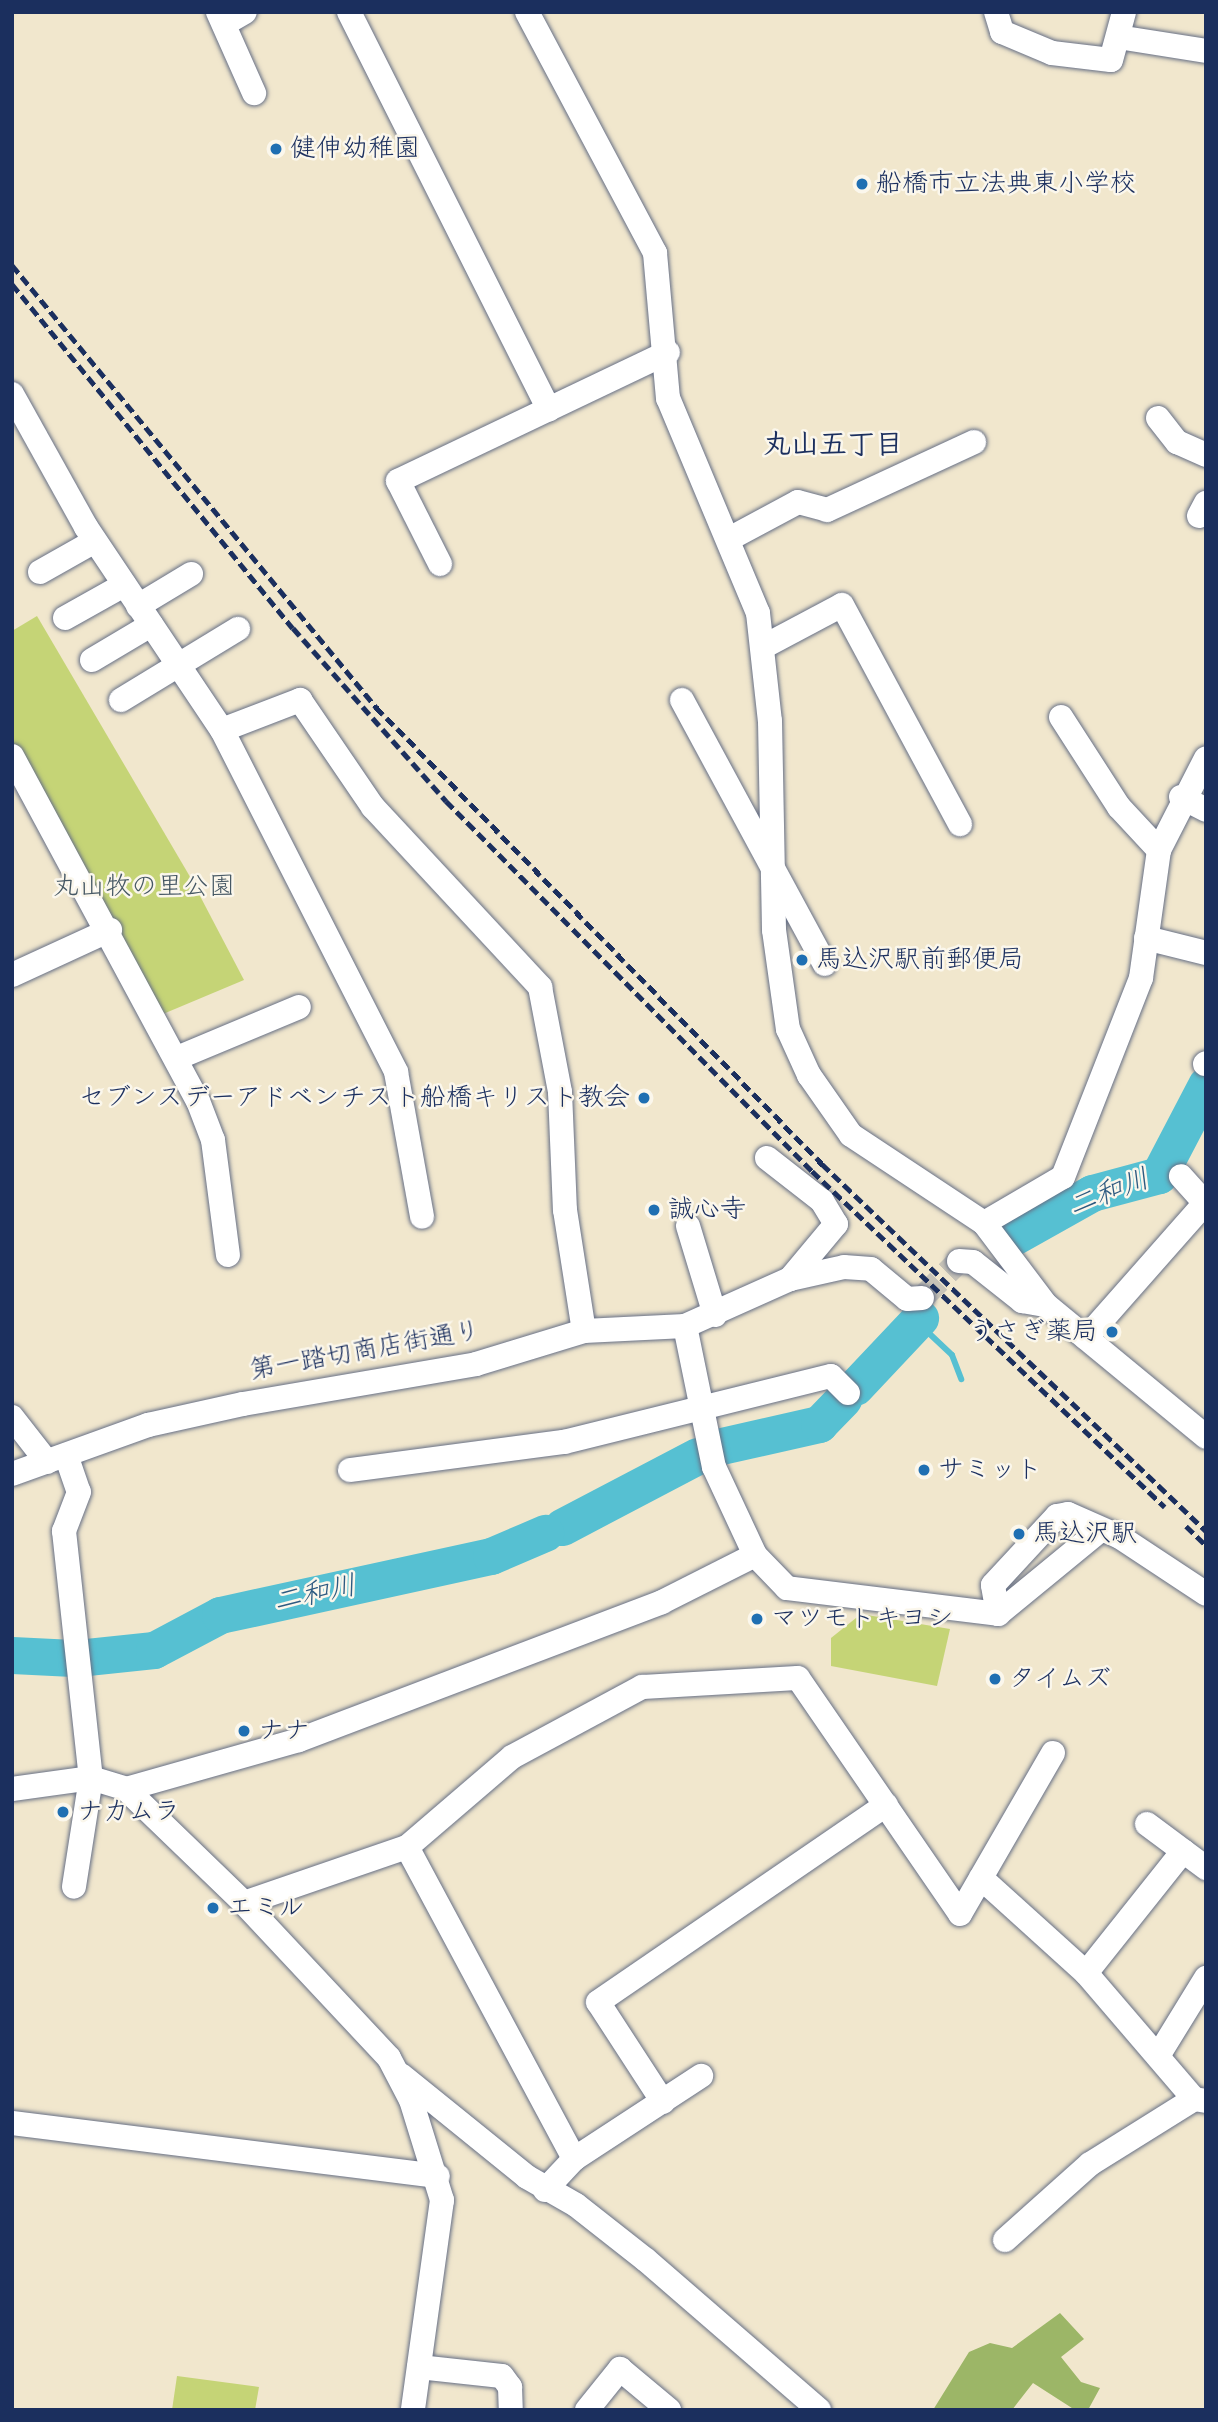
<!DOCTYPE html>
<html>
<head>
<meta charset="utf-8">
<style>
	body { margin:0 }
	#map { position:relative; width:1218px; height:2422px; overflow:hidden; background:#f1e7cd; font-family:"Architects Daughter","Klee One",sans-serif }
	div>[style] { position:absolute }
	.green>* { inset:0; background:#c5d476 }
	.forest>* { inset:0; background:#9cb667 }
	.stream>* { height:6px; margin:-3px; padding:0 3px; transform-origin:3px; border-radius:3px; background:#56c0d2 }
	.river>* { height:37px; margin:-18.5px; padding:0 18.5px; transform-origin:18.5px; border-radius:18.5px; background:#56c0d2 }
	.minor-tunnel>* { height:24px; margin-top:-12px; transform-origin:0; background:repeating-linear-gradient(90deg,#c6c2b7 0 24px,transparent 0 36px) }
	.roads { filter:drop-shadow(0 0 2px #666f85) drop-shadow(0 0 2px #666f85) }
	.minor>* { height:24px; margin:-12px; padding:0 12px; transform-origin:12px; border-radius:12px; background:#fff }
	.rail>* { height:5px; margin-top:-2.5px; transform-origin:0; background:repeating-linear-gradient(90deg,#1b2f5e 0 10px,transparent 0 15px) }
	.dots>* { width:19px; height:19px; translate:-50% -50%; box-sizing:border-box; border:4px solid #fbf7ec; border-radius:50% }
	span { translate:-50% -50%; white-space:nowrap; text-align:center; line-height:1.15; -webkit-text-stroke:5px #fbf7ec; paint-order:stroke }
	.poi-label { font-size:26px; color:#1b2f5e }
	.left { translate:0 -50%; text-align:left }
	.right { translate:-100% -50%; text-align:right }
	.park-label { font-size:26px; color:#465864 }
	.street-label { font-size:26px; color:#1b2f5e }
	.neighbourhood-label { font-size:28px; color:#1b2f5e; font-weight:700 }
	.water-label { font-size:28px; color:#2d5a81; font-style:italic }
	.frame { position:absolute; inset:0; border:14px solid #1b2f5e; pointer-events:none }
</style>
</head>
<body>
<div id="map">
	<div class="green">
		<i style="clip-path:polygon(37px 616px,189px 875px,244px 980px,163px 1014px,12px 744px,12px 631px)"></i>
		<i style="clip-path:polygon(861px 1614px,950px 1629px,937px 1686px,831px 1666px,831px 1638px)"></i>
		<i style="clip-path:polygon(177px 2376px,259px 2387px,255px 2410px,172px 2410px)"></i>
	</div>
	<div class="forest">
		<i style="clip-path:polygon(1060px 2313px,1084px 2339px,1061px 2357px,1081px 2382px,1100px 2388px,1088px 2410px,1075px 2410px,1033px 2383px,1012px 2410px,933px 2410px,969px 2352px,990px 2343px,1012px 2348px)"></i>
	</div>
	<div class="stream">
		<i style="left:917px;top:1322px;width:48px;rotate:43.3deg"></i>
		<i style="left:952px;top:1355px;width:26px;rotate:69deg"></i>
	</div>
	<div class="river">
		<i style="left:1008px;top:1240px;width:96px;rotate:-29.2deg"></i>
		<i style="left:1092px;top:1193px;width:69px;rotate:-15deg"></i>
		<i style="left:1159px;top:1175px;width:102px;rotate:-62.4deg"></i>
		<i style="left:855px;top:1387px;width:95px;rotate:-46.7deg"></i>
		<i style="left:717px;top:1447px;width:105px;rotate:-12.7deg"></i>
		<i style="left:819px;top:1424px;width:35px;rotate:-46deg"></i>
		<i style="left:562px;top:1527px;width:153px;rotate:-27.7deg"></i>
		<i style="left:12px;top:1655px;width:61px;rotate:2.8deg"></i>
		<i style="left:87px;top:1657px;width:67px;rotate:-6deg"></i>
		<i style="left:154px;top:1650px;width:75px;rotate:-27.9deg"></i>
		<i style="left:220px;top:1615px;width:277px;rotate:-12.3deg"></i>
		<i style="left:491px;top:1556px;width:59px;rotate:-23.1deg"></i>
	</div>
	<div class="minor-tunnel">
		<i style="left:922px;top:1298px;width:52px;rotate:-45deg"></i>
	</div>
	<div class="roads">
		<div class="minor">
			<i style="left:218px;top:12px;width:89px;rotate:66deg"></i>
			<i style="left:349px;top:12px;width:445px;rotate:63.3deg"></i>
			<i style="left:527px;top:12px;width:273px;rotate:62deg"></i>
			<i style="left:655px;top:253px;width:146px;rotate:84.9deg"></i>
			<i style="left:668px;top:398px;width:233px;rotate:67.3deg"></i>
			<i style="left:758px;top:613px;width:109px;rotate:83.7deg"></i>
			<i style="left:770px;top:721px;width:209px;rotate:88.9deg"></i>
			<i style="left:774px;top:930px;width:100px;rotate:82deg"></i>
			<i style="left:788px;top:1029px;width:51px;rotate:65.5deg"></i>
			<i style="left:809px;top:1075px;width:73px;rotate:55deg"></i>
			<i style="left:851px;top:1135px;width:159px;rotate:33.5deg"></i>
			<i style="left:984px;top:1223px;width:103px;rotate:52.9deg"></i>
			<i style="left:1046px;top:1305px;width:207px;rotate:39.5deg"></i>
			<i style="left:996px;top:12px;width:21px;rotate:73deg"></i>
			<i style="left:1002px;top:32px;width:54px;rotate:22.8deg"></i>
			<i style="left:1052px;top:53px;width:59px;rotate:6.8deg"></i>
			<i style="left:1111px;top:60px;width:50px;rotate:-74.8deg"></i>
			<i style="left:224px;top:24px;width:24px;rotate:-30deg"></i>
			<i style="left:1118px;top:37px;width:89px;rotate:9deg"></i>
			<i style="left:12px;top:394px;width:152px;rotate:60.9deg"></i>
			<i style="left:86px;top:527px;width:244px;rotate:56.2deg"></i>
			<i style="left:222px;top:730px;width:84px;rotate:-21deg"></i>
			<i style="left:300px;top:700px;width:130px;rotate:55.7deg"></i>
			<i style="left:373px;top:807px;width:246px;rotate:47.1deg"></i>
			<i style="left:540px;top:987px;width:107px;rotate:79.2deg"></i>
			<i style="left:560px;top:1092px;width:118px;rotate:87.6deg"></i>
			<i style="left:565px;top:1210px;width:122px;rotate:81.1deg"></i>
			<i style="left:1158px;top:418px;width:31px;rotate:52deg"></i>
			<i style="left:1177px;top:442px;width:32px;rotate:24deg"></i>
			<i style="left:1199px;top:516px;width:15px;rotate:-62deg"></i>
			<i style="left:729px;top:539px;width:78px;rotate:-28.2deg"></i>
			<i style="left:798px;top:502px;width:30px;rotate:15deg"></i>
			<i style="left:827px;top:510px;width:162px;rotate:-24.8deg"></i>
			<i style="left:440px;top:564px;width:93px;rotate:-116.8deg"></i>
			<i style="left:398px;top:481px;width:299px;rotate:-25.5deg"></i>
			<i style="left:40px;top:572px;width:63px;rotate:-29.4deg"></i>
			<i style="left:138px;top:606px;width:62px;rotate:-31.1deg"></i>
			<i style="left:65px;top:618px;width:68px;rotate:-29.2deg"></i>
			<i style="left:763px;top:647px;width:89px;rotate:-28deg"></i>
			<i style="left:842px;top:605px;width:249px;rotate:61.7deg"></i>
			<i style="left:92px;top:660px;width:69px;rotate:-30.7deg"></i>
			<i style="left:121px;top:700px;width:137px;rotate:-31.3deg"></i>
			<i style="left:682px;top:700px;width:300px;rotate:61.6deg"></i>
			<i style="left:1061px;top:717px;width:107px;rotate:57.2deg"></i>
			<i style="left:1119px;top:807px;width:59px;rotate:47.1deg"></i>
			<i style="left:222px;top:730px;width:384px;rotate:63deg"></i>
			<i style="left:396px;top:1072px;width:147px;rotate:79.8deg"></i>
			<i style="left:12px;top:756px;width:392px;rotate:61.7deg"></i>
			<i style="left:198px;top:1101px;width:42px;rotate:69deg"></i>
			<i style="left:213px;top:1140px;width:116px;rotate:82.6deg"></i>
			<i style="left:1181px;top:797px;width:28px;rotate:27deg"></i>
			<i style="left:1146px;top:938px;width:62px;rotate:14deg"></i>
			<i style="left:12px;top:975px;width:108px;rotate:-24.7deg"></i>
			<i style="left:177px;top:1058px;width:132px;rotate:-22.7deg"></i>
			<i style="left:1205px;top:1064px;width:1px;rotate:-45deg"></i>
			<i style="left:767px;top:1158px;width:70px;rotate:38deg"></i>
			<i style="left:822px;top:1201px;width:27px;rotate:59deg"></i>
			<i style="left:836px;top:1224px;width:72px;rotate:129.9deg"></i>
			<i style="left:984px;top:1223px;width:91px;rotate:-30.2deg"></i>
			<i style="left:1063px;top:1177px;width:214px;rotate:-68.6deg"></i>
			<i style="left:1141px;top:978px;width:129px;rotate:-82deg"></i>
			<i style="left:1159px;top:850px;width:103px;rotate:-62.9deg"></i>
			<i style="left:688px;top:1226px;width:93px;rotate:73.1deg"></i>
			<i style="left:959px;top:1261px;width:14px;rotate:4deg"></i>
			<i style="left:973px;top:1262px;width:63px;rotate:38.5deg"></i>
			<i style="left:1022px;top:1301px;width:23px;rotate:10deg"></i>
			<i style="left:685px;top:1326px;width:144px;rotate:78.4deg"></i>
			<i style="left:714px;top:1467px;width:97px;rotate:65deg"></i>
			<i style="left:755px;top:1555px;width:46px;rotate:45.9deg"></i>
			<i style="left:787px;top:1588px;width:213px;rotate:7deg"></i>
			<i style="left:998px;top:1614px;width:129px;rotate:-39.4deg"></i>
			<i style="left:1086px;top:1338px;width:180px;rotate:-48.6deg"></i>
			<i style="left:1205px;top:1203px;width:36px;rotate:-132deg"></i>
			<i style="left:12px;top:1417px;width:57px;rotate:52.1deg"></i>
			<i style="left:66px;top:1455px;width:39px;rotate:71deg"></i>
			<i style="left:79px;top:1492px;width:42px;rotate:111deg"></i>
			<i style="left:64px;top:1531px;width:248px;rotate:83.8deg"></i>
			<i style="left:91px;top:1778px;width:37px;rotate:17deg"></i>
			<i style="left:126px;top:1789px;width:164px;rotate:44deg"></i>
			<i style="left:244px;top:1903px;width:212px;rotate:46.9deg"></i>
			<i style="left:389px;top:2058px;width:47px;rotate:62.4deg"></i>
			<i style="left:411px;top:2100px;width:105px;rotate:72.8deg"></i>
			<i style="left:442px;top:2200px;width:212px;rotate:97.9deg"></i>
			<i style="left:350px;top:1470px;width:216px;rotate:-7.5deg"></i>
			<i style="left:564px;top:1442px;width:275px;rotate:-13.9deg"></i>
			<i style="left:831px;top:1376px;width:24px;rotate:45deg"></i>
			<i style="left:12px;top:1474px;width:145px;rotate:-19.8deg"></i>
			<i style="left:148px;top:1425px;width:97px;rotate:-12.5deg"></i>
			<i style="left:243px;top:1404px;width:236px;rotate:-9.7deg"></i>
			<i style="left:476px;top:1364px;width:113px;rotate:-17deg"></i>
			<i style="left:584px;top:1331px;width:101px;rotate:-2.8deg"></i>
			<i style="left:685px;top:1326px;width:115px;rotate:-24.1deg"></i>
			<i style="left:790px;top:1279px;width:55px;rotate:-12.5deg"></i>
			<i style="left:844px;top:1267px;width:27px;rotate:4deg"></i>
			<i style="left:871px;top:1269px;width:47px;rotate:39.8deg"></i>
			<i style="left:907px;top:1299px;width:15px;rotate:-4deg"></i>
			<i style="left:998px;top:1614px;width:29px;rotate:-100deg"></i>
			<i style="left:993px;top:1585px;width:94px;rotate:-47.2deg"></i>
			<i style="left:1057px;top:1516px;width:11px;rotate:-10deg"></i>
			<i style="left:1068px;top:1514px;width:57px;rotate:23.9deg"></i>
			<i style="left:1120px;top:1537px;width:103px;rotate:33.5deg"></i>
			<i style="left:12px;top:1789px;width:80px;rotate:-7.9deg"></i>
			<i style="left:91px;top:1778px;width:110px;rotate:98.9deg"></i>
			<i style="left:126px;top:1789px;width:180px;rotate:-15.8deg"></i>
			<i style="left:299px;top:1740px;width:388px;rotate:-20.8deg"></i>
			<i style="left:662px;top:1602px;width:104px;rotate:-26.8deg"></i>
			<i style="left:1147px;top:1824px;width:74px;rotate:36.7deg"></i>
			<i style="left:407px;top:1847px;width:354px;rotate:61.8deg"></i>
			<i style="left:981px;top:1878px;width:142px;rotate:42.1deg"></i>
			<i style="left:1086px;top:1973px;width:166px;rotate:49.4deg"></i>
			<i style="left:1194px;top:2099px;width:12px;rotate:9deg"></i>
			<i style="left:244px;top:1903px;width:172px;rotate:-19deg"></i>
			<i style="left:407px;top:1847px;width:138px;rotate:-40.6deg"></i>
			<i style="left:512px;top:1757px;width:148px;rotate:-28.3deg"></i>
			<i style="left:642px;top:1687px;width:156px;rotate:-3.3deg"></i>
			<i style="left:798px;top:1678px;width:286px;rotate:55.5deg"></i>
			<i style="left:960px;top:1914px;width:186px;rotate:-60deg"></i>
			<i style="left:1086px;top:1973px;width:156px;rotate:-51.5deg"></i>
			<i style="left:1158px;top:2056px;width:92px;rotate:-58.4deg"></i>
			<i style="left:401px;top:2075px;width:162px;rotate:39deg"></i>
			<i style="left:527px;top:2177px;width:56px;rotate:29.7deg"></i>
			<i style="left:576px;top:2205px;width:89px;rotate:38.2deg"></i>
			<i style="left:646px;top:2260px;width:229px;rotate:40.9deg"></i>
			<i style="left:663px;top:2102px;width:119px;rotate:-123deg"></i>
			<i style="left:598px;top:2002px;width:349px;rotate:-34.4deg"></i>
			<i style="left:12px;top:2123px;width:429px;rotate:7.1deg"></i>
			<i style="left:545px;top:2190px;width:42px;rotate:-46.9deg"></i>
			<i style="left:574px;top:2159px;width:152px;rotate:-33.2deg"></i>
			<i style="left:1005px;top:2240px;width:114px;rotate:-41.8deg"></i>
			<i style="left:1090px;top:2164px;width:123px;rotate:-32deg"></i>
			<i style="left:419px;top:2367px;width:83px;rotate:6.2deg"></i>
			<i style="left:502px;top:2376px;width:14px;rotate:54deg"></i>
			<i style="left:510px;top:2387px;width:23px;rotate:88deg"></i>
			<i style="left:587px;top:2410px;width:53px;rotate:-51.2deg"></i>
			<i style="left:620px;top:2369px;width:64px;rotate:39.9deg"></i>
		</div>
	</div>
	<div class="rail">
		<i style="left:12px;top:265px;width:573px;rotate:50.53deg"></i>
		<i style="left:376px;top:707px;width:639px;rotate:45.7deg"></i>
		<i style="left:822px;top:1164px;width:531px;rotate:43.7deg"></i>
		<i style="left:12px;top:284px;width:444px;rotate:50.8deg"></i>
		<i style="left:293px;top:628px;width:231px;rotate:48.5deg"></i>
		<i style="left:446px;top:801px;width:520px;rotate:45.31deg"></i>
		<i style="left:812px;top:1171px;width:487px;rotate:43.6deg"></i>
		<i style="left:1186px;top:1526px;width:28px;rotate:44deg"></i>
	</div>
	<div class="dots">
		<i style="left:276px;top:149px;background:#1f6fb2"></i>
		<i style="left:862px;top:184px;background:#1f6fb2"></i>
		<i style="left:802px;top:960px;background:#1f6fb2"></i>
		<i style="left:644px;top:1098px;background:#1f6fb2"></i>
		<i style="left:654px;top:1210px;background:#1f6fb2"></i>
		<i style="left:1112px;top:1332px;background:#1f6fb2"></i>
		<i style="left:924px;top:1470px;background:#1f6fb2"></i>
		<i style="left:1019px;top:1534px;background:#1f6fb2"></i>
		<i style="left:757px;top:1619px;background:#1f6fb2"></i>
		<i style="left:995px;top:1679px;background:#1f6fb2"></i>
		<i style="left:244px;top:1731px;background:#1f6fb2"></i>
		<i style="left:63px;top:1812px;background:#1f6fb2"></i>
		<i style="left:213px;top:1908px;background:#1f6fb2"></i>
	</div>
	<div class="poi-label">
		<span class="left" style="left:290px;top:149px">健伸幼稚園</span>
		<span class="left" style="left:876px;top:184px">船橋市立法典東小学校</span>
		<span class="left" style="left:816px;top:960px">馬込沢駅前郵便局</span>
		<span class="right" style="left:630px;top:1098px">セブンスデーアドベンチスト船橋キリスト教会</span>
		<span class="left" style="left:668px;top:1210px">誠心寺</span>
		<span class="right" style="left:1098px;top:1332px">うさぎ薬局</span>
		<span class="left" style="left:938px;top:1470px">サミット</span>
		<span class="left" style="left:1033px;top:1534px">馬込沢駅</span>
		<span class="left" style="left:771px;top:1619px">マツモトキヨシ</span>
		<span class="left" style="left:1009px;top:1679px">タイムズ</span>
		<span class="left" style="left:258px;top:1731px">ナナ</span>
		<span class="left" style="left:77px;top:1812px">ナカムラ</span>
		<span class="left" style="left:227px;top:1908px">エミル</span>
	</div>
	<div class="park-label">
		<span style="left:144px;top:887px">丸山牧の里公園</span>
	</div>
	<div class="street-label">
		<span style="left:365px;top:1351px;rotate:-10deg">第一踏切商店街通り</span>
	</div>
	<div class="neighbourhood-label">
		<span style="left:833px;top:445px">丸山五丁目</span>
	</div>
	<div class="water-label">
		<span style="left:1109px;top:1193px;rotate:-21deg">二和川</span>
		<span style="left:315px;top:1594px;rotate:-12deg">二和川</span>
	</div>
	<div class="frame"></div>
</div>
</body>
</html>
